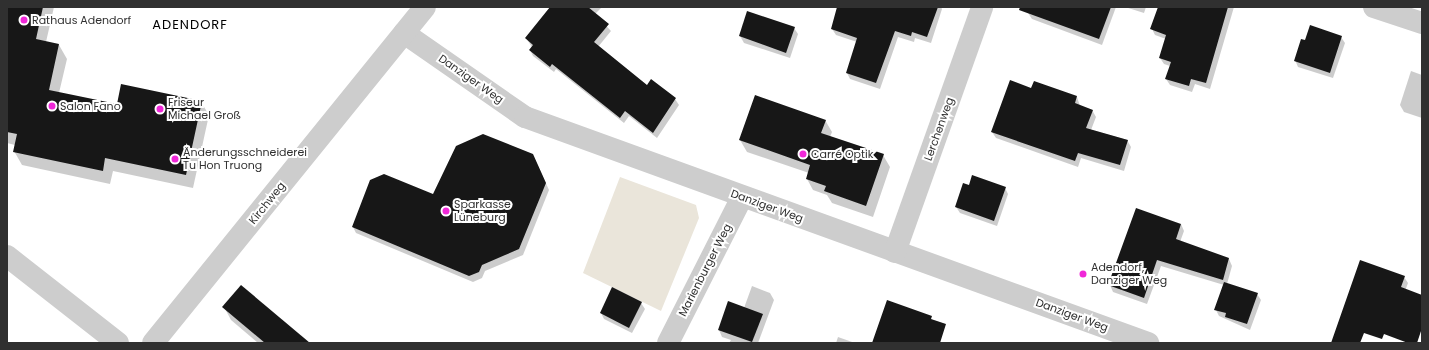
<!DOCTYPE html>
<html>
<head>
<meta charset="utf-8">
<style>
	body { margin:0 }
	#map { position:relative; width:1429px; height:350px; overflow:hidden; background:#fff; font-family:Poppins,sans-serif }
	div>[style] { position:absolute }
	.green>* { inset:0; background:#eae5da }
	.shadow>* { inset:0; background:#0003 }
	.building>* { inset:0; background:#171717 }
	.street>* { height:22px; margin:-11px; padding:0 11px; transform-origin:11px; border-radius:11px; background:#cdcdcd }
	.dots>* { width:11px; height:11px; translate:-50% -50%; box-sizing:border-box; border:2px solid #fff; border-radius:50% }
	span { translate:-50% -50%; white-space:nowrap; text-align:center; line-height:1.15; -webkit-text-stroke:4px #fff; paint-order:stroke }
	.poi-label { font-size:11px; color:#303030 }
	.left { translate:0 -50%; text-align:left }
	.street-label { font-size:11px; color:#303030 }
	.quarter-label { font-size:13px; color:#000; letter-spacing:1px }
	.frame { position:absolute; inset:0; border:8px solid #303030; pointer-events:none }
</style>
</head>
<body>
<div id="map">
	<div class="green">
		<i style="clip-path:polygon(620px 177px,696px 205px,699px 218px,661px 311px,583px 273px)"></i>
	</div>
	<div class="shadow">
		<i style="clip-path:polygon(7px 7px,54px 7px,46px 42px,59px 45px,67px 59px,59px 93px,118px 106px,201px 102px,209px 115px,193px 188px,113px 171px,110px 184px,22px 165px,14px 151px,15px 145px,7px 143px)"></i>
		<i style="clip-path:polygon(551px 7px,602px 7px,595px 14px,611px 31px,598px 47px,647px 86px,675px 99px,679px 105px,657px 138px,629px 116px,624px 123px,556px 69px,554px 72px,533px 56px,530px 50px,532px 47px,526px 38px)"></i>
		<i style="clip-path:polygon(839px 7px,941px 7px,942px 9px,931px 43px,915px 38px,914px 42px,898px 37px,880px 89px,850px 79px,847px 73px,857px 42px,836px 35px,832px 29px)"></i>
		<i style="clip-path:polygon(1030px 7px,1116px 7px,1102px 45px,1032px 19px,1028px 13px)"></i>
		<i style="clip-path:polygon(1125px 7px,1146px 7px,1144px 13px)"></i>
		<i style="clip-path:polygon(1159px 7px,1234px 7px,1210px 89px,1195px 84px,1192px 92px,1170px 85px,1166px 79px,1170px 66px,1164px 64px,1160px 58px,1166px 39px,1155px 35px,1152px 29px)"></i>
		<i style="clip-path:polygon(794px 28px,798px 34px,790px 58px,744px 43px,740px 36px)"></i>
		<i style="clip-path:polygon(1341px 37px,1345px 43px,1333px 78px,1298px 67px,1295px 60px,1306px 41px)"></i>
		<i style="clip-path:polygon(1411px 71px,1422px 75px,1422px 118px,1404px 112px,1400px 105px)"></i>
		<i style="clip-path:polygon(1034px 82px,1077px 97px,1080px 106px,1092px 110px,1096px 117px,1091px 130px,1127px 140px,1131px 147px,1124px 171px,1081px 158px,1078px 167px,996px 138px,992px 132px,1032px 89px)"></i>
		<i style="clip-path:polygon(825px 120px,832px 132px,830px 137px,883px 155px,890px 167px,873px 217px,832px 203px,827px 195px,813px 190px,807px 179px,809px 173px,747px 152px,740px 140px)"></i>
		<i style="clip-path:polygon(533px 155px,549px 190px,523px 255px,485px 271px,482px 278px,473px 282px,356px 233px,353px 227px)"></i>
		<i style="clip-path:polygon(969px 186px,1005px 188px,1008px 194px,997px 226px,960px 213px,956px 207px)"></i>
		<i style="clip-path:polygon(1181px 224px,1184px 231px,1180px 242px,1229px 259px,1232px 266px,1227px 284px,1257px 294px,1261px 300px,1250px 330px,1219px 316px,1216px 310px,1224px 285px,1161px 266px,1147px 304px,1113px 292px,1110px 285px)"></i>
		<i style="clip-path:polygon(1404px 277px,1408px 283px,1397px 313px,1353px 299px)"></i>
		<i style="clip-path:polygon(752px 286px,770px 293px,774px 300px,758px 343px,729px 343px,731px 340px,722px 337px,719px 330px,728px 303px,744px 308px)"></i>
		<i style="clip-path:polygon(641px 303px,645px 309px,632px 333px,604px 319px,601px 313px)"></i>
		<i style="clip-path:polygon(224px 307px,304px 343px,258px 343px,231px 320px)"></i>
		<i style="clip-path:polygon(838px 337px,855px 343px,836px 343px)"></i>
	</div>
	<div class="building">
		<i style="clip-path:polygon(7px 7px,43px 7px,36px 39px,59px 44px,49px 90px,117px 104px,121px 84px,202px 101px,186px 175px,105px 158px,103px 171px,13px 152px,17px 134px,7px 132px)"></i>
		<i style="clip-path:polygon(550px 7px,588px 7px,609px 24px,594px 42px,647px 85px,651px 79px,676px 98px,653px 133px,625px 111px,620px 118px,552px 64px,550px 67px,529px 50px,533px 45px,525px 38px)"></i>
		<i style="clip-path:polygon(837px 7px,938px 7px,927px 37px,912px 32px,911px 36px,895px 31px,876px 83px,846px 73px,857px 38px,831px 29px)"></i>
		<i style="clip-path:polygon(1020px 7px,1111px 7px,1099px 39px,1019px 10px)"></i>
		<i style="clip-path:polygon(1158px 7px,1228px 7px,1206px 83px,1191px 79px,1189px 86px,1165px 79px,1171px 62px,1159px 58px,1166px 35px,1150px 29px)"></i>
		<i style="clip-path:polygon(747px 11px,795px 27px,786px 53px,739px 36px)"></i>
		<i style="clip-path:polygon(1310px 25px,1342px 36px,1330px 73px,1294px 61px,1301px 39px,1305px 40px)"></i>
		<i style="clip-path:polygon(1010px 80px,1031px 88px,1034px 81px,1077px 96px,1075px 103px,1093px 110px,1086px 128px,1128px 140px,1120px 165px,1078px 153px,1075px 161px,991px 132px)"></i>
		<i style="clip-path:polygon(755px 95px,826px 120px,821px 133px,884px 154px,866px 206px,824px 191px,826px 186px,806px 179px,810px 165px,739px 140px)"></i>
		<i style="clip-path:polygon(483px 134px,533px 154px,546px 183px,519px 249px,482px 265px,479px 272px,469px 276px,352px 227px,370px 180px,384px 174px,433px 194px,456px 146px)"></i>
		<i style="clip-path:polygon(972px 175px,1006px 187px,994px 221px,955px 207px,963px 183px,969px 185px)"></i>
		<i style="clip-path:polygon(1136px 208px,1181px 224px,1176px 239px,1229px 258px,1223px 280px,1157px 260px,1144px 298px,1108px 285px)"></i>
		<i style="clip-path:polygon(1360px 260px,1405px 276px,1401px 287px,1422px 295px,1422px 328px,1417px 343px,1408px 343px,1384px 334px,1382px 339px,1364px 333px,1360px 343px,1331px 343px)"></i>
		<i style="clip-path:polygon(1224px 282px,1258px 293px,1247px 324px,1225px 317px,1226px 313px,1214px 310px)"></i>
		<i style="clip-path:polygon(241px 285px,310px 343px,265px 343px,222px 307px)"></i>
		<i style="clip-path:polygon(612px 287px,642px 302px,629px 328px,600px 313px)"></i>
		<i style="clip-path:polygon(887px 300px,932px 316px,931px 319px,946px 324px,940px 343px,872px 343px)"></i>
		<i style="clip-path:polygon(728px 301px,763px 314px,752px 342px,718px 330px)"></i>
	</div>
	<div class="street">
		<i style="left:1374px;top:7px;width:51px;rotate:18.4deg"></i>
		<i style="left:404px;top:33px;width:147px;rotate:34.8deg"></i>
		<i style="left:525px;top:117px;width:663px;rotate:19.94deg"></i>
		<i style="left:895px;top:252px;width:260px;rotate:-70.4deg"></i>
		<i style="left:7px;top:256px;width:141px;rotate:38.1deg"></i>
		<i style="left:153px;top:343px;width:432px;rotate:-51deg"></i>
		<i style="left:668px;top:343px;width:164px;rotate:-63.1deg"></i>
	</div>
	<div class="dots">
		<i style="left:24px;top:20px;background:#f028d8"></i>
		<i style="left:52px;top:106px;background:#f028d8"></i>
		<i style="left:160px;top:109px;background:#f028d8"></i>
		<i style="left:803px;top:154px;background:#f028d8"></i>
		<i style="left:175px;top:159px;background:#f028d8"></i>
		<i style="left:446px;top:211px;background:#f028d8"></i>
		<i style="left:1083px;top:274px;background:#f028d8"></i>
	</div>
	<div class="poi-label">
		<span class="left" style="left:32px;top:20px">Rathaus Adendorf</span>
		<span class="left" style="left:168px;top:109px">Friseur<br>Michael Groß</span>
		<span class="left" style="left:60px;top:106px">Salon Fano</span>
		<span class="left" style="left:183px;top:159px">Änderungsschneiderei<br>Tu Hon Truong</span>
		<span class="left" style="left:811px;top:154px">Carré Optik</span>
		<span class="left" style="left:454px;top:211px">Sparkasse<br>Lüneburg</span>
		<span class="left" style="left:1091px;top:274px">Adendorf,<br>Danziger Weg</span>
	</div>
	<div class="street-label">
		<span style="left:471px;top:79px;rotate:35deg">Danziger Weg</span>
		<span style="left:939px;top:129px;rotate:-70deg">Lerchenweg</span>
		<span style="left:267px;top:203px;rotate:-51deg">Kirchweg</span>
		<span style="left:767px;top:206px;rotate:20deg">Danziger Weg</span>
		<span style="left:705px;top:270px;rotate:-63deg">Marienburger Weg</span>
		<span style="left:1072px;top:315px;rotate:20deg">Danziger Weg</span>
	</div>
	<div class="quarter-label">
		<span style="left:190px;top:25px">ADENDORF</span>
	</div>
	<div class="frame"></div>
</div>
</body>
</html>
